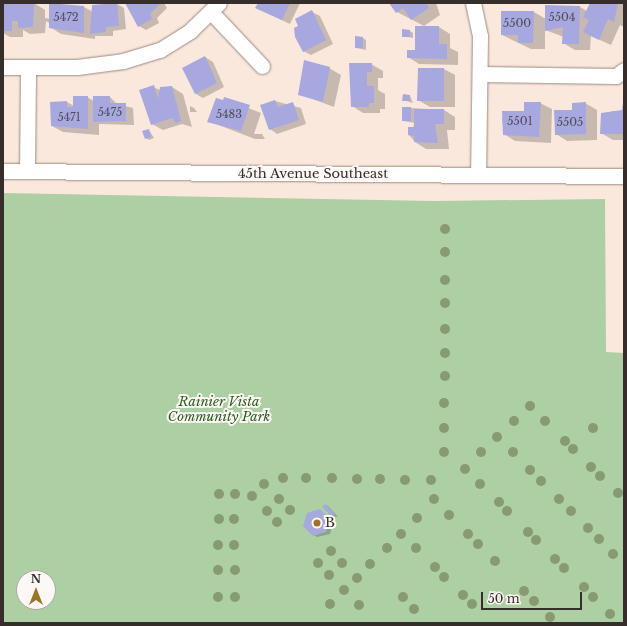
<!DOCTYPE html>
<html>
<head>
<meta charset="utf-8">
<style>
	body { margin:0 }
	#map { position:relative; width:627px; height:626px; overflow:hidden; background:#fbe8dc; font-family:"Libre Baskerville",serif }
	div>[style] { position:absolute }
	.green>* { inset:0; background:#accfa3 }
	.shadow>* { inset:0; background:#0003 }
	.building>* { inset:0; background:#a6a8df }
	.roads { filter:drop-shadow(0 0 1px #9c8b80) drop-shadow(0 0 1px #9c8b80) }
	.street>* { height:15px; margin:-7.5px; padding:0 7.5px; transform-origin:7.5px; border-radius:7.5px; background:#fff }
	.trees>* { width:10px; height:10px; margin:-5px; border-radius:50%; background:#889a72 }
	.dots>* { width:11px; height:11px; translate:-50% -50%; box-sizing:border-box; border:2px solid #fcf8f6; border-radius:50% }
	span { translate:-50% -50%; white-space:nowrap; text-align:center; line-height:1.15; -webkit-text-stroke:4px #fcf8f6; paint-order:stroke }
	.number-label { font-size:11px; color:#514c57 }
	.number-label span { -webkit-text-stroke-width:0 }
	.street-label { font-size:13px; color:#352e2a }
	.park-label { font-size:13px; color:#2a5b1c; font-style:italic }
	.poi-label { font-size:13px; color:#352e2a }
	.left { translate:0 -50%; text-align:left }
	.frame { position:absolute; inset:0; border:4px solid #352e2a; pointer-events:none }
	.north { position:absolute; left:16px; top:570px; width:40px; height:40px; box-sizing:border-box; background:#fcf8f6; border:1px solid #aca7a4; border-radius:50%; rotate:0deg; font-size:11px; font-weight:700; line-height:16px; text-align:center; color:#352e2a }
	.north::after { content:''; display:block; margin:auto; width:14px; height:18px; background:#9d7422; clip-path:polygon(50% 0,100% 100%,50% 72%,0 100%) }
	.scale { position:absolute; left:481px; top:592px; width:101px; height:18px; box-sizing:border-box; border:2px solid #352e2a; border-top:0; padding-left:5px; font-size:12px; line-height:14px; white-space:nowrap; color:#352e2a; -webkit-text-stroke:3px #fcf8f6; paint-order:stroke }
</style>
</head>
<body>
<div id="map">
	<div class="green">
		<i style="clip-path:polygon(evenodd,3px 193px,434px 201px,605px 199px,606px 352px,624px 353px,624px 623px,3px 623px,3px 193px,24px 578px,48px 578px,48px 602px,24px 602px,24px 578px)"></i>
	</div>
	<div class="shadow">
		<i style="clip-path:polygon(3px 3px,34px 3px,45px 10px,45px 18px,50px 19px,84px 7px,93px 12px,117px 4px,124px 8px,126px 29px,113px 31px,113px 36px,95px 36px,95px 39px,61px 34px,50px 27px,53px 25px,46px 21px,45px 33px,30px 34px,23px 30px,23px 37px,10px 37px,3px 33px)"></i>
		<i style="clip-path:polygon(126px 3px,164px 3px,167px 8px,157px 18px,159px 23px,146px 30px,139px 26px)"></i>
		<i style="clip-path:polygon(259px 3px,300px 3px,290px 24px,256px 8px)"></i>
		<i style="clip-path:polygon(389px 3px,436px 3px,440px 15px,424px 26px,397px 12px)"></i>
		<i style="clip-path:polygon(591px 3px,624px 3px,624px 27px,620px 25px,611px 45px,591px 36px,590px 50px,575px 50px,563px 43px,564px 37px,545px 30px,545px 49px,531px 49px,502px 35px,534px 12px,546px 19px,580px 7px,587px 11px)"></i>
		<i style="clip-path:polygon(312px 12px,320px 16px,333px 44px,311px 55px,303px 51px)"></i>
		<i style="clip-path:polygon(439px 27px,450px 34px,450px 48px,458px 52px,458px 65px,419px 64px,408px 57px)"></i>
		<i style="clip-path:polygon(410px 31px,413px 33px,413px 38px,403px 36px)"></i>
		<i style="clip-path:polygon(363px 38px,366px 40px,366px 50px,356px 48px)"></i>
		<i style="clip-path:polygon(205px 57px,213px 62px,224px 87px,203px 98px,196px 94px,184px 69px)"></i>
		<i style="clip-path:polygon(351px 64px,371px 64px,383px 71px,383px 78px,378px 78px,378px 90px,385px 94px,385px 109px,380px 109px,380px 113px,363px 113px,352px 106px)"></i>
		<i style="clip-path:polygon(329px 68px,341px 75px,334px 107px,299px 94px)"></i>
		<i style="clip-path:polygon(444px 69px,455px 75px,455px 107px,430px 107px,418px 100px)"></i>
		<i style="clip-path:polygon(153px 87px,160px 90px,172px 87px,183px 94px,192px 127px,182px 124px,163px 130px,152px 124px)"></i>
		<i style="clip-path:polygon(410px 96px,413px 103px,403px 100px)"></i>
		<i style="clip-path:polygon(87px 97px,94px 101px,110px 97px,117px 104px,133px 108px,134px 125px,99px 124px,99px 135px,63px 132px,52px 126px,67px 102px,74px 106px)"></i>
		<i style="clip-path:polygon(225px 99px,261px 113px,254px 134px,262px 134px,265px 139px,255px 139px,208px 121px)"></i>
		<i style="clip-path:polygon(275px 101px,301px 108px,306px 124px,277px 134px,270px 129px)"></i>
		<i style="clip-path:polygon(540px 103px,552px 109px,551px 143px,515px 141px,504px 134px,502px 119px,505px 112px,525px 112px)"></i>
		<i style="clip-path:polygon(585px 103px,597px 110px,597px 140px,567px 141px,556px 134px,573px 111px)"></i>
		<i style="clip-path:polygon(623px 104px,624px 140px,613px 140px,601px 133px,612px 111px,623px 111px)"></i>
		<i style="clip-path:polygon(190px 106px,194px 108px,197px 112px,190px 112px)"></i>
		<i style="clip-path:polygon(411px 108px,444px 110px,455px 117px,455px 130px,447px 130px,449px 149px,426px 149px,415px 142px,409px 135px,415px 123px,403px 121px)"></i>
		<i style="clip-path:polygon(149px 130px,154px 138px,149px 140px,146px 138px)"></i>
		<i style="clip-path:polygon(326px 505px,329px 507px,338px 517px,333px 516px)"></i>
		<i style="clip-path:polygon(320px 510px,333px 522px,330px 534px,317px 537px,314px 535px)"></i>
	</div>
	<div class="building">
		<i style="clip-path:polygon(3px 3px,34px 3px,33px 27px,18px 28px,18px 21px,12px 21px,12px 31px,3px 31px)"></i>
		<i style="clip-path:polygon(49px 3px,84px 6px,84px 33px,49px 28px)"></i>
		<i style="clip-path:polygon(117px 3px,119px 26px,106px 27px,106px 32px,90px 34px,92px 5px)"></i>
		<i style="clip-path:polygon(125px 3px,161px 3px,150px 14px,152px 19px,138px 27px)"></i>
		<i style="clip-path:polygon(258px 3px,290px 3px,282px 20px,255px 8px)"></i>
		<i style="clip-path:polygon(389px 3px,426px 3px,429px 8px,411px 20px,403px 8px,396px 13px)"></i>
		<i style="clip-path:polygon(590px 3px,618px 3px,614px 22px,608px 19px,599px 40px,583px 32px,589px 20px,583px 17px)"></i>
		<i style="clip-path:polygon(545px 5px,580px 6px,579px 44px,562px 44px,563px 27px,545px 31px)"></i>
		<i style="clip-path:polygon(312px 10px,326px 40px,303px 52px,295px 37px,294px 28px,298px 26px,295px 19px)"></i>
		<i style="clip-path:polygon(501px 11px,534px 11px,533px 43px,518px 43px,518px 35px,501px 35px)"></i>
		<i style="clip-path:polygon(415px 26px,439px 26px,439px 44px,447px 44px,447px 59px,407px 58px,407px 50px,415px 50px)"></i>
		<i style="clip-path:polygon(402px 29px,410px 30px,410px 37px,402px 37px)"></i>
		<i style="clip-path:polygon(355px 36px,363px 37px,363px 48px,355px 48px)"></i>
		<i style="clip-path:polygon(205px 56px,217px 83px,195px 94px,182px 68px)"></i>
		<i style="clip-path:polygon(304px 60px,330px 67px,323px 102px,298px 95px)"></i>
		<i style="clip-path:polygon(349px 63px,372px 63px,372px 72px,367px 72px,367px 86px,374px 86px,374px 103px,369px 103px,369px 107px,351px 107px)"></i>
		<i style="clip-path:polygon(418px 68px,444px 68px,444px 101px,417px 101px)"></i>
		<i style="clip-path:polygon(154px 85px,158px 99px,160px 87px,172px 86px,181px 121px,176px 123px,172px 118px,151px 125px,139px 90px)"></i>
		<i style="clip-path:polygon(403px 94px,410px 95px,410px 101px,402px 101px)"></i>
		<i style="clip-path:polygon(73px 96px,88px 96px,88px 129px,51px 126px,50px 102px,67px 101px,67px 107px,73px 107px)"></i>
		<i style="clip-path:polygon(93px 96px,110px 96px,110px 103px,126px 103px,126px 121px,93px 122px)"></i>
		<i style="clip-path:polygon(224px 97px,250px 105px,241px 131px,207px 122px,216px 98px,223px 100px)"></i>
		<i style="clip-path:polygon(275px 100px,278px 107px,293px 102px,299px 120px,269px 130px,260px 105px)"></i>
		<i style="clip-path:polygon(524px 102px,541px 102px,539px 137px,503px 135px,502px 111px,524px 111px)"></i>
		<i style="clip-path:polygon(586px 102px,586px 134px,555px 135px,554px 110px,572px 110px,572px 103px)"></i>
		<i style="clip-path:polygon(623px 103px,624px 134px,600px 134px,601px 113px,622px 110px)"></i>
		<i style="clip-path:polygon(402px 107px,411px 107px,411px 121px,402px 121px)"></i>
		<i style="clip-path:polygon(414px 109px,444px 109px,444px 124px,435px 124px,438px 143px,414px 142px,414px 136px,408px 135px,408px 127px,414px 127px)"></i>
		<i style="clip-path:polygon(149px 129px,151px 137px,145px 139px,142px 131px)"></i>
		<i style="clip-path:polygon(325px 504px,335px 514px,332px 517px,322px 507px)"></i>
		<i style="clip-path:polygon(320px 509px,330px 519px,326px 532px,313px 536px,303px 526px,307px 513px)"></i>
	</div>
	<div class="roads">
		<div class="street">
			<i style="left:473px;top:3px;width:34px;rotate:78deg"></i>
			<i style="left:480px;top:36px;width:139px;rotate:90.8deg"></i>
			<i style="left:212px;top:13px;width:73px;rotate:46.7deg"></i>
			<i style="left:3px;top:67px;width:74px"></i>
			<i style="left:77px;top:67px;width:46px;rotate:-7.4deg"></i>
			<i style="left:123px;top:61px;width:39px;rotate:-17deg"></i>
			<i style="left:160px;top:50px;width:36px;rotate:-32deg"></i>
			<i style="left:190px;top:31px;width:40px;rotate:-44deg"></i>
			<i style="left:480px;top:74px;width:136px;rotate:0.8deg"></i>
			<i style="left:616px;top:76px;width:10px;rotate:-37deg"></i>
			<i style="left:3px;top:171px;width:621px;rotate:0.46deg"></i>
			<i style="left:27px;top:171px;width:103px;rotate:-89.4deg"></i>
		</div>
	</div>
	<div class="trees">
		<i style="left:445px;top:229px"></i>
		<i style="left:445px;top:252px"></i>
		<i style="left:445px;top:280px"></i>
		<i style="left:445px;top:303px"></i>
		<i style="left:445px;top:329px"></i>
		<i style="left:445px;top:353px"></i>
		<i style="left:445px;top:376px"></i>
		<i style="left:444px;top:403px"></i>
		<i style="left:530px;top:406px"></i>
		<i style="left:514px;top:421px"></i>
		<i style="left:545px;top:421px"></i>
		<i style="left:444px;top:428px"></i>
		<i style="left:593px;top:428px"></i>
		<i style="left:497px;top:437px"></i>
		<i style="left:565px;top:441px"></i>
		<i style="left:573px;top:449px"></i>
		<i style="left:444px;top:452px"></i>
		<i style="left:481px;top:452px"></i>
		<i style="left:513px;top:452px"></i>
		<i style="left:591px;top:467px"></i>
		<i style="left:465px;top:469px"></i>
		<i style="left:530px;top:470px"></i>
		<i style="left:600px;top:476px"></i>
		<i style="left:283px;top:478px"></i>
		<i style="left:306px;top:478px"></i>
		<i style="left:332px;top:478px"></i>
		<i style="left:357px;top:479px"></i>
		<i style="left:380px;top:479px"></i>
		<i style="left:405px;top:480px"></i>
		<i style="left:431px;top:480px"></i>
		<i style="left:541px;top:481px"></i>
		<i style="left:264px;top:484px"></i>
		<i style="left:480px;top:484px"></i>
		<i style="left:618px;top:493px"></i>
		<i style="left:219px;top:494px"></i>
		<i style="left:235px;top:494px"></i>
		<i style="left:252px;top:496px"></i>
		<i style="left:279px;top:499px"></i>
		<i style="left:434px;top:499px"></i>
		<i style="left:559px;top:499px"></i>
		<i style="left:499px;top:502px"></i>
		<i style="left:290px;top:510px"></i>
		<i style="left:267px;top:511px"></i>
		<i style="left:507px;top:511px"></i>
		<i style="left:571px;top:511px"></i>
		<i style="left:449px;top:515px"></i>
		<i style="left:417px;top:518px"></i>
		<i style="left:219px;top:519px"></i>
		<i style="left:234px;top:519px"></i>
		<i style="left:277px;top:522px"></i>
		<i style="left:588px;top:528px"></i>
		<i style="left:528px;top:532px"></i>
		<i style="left:401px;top:534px"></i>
		<i style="left:468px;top:534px"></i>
		<i style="left:599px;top:539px"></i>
		<i style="left:536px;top:540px"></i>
		<i style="left:478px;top:544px"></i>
		<i style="left:218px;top:545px"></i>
		<i style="left:234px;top:545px"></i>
		<i style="left:387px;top:548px"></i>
		<i style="left:416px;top:548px"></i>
		<i style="left:331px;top:551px"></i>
		<i style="left:613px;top:554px"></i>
		<i style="left:555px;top:559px"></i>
		<i style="left:495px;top:561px"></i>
		<i style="left:318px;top:563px"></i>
		<i style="left:342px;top:563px"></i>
		<i style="left:370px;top:564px"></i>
		<i style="left:435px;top:567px"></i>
		<i style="left:564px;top:568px"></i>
		<i style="left:218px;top:570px"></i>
		<i style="left:235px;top:570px"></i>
		<i style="left:329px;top:575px"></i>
		<i style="left:444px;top:577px"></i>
		<i style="left:357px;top:578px"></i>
		<i style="left:584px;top:587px"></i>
		<i style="left:344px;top:590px"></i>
		<i style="left:524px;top:591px"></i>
		<i style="left:463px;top:595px"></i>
		<i style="left:218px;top:597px"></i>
		<i style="left:235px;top:597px"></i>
		<i style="left:403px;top:597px"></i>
		<i style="left:593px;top:597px"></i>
		<i style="left:534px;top:601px"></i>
		<i style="left:330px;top:604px"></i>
		<i style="left:472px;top:604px"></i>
		<i style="left:359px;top:605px"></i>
		<i style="left:414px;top:609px"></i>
		<i style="left:610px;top:614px"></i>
		<i style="left:550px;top:617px"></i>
	</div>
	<div class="dots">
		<i style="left:317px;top:523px;background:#9d7422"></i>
	</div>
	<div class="number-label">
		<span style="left:66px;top:17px">5472</span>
		<span style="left:562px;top:17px">5504</span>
		<span style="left:517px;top:23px">5500</span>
		<span style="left:110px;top:112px">5475</span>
		<span style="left:229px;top:114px">5483</span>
		<span style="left:69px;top:117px">5471</span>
		<span style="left:520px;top:121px">5501</span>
		<span style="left:570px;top:122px">5505</span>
	</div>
	<div class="street-label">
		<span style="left:313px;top:174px">45th Avenue Southeast</span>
	</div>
	<div class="park-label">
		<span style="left:219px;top:410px">Rainier Vista<br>Community Park</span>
	</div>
	<div class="poi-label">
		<span class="left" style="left:325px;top:523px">B</span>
	</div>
	<div class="frame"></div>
	<div class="north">N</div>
	<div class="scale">50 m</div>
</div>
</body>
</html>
